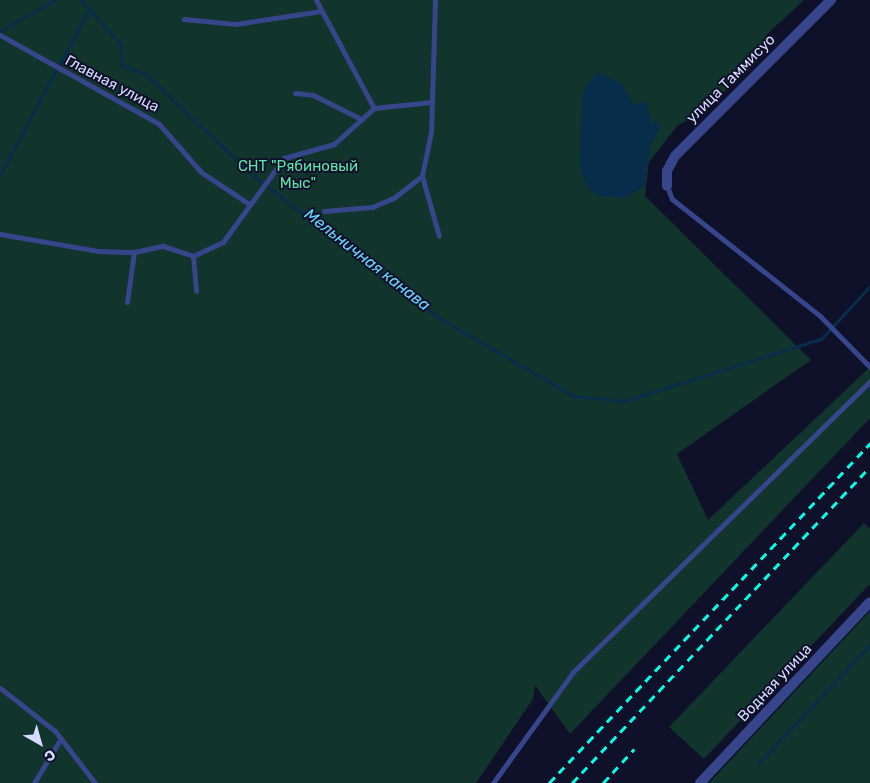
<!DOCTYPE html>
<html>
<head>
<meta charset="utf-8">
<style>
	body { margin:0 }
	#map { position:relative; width:870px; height:783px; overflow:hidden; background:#0f1029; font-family:Rubik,sans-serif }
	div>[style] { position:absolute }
	.green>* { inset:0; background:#11342c }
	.water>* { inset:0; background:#082d4a }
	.stream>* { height:2.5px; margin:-1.25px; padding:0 1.25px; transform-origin:1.25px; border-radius:1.25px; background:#082d4a }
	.lane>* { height:5px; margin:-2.5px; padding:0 2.5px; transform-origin:2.5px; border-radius:2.5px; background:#37458b }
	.street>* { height:10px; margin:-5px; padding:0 5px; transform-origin:5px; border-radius:5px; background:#37458b }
	.rail>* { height:2.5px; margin-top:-1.25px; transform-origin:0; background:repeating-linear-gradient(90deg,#03ffe5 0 8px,transparent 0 14px) }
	span { translate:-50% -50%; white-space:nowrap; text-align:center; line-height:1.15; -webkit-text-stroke:4px #0f1029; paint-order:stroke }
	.street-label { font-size:15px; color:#d7dbff }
	.park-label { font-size:15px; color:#5ce6a8 }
	.water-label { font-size:16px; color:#65d7ff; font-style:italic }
	.north { position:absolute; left:15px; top:718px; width:50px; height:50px; -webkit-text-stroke:4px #0f1029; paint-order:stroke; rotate:142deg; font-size:14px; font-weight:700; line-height:20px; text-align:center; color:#d7dbff }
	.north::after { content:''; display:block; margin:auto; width:18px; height:22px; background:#d7dbff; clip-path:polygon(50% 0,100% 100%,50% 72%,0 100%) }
</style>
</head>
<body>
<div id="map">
	<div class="green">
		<i style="clip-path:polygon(0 0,804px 0,767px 34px,758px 61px,700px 114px,678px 125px,649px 162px,645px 196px,811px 360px,677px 454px,708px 520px,870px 367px,870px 418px,570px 734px,535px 685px,533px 699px,476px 783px,0 783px)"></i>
		<i style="clip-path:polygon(864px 523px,870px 529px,870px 584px,704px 759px,669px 727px)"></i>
		<i style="clip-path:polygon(870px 611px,870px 783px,709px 783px)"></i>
	</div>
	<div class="water">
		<i style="clip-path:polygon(597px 72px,623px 84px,633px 104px,647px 102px,651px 124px,657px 120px,661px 127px,650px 145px,645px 186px,625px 198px,598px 196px,588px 188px,580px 169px,581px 106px,585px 88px)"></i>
	</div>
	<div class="stream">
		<i style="left:81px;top:0;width:59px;rotate:47.7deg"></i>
		<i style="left:121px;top:44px;width:21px;rotate:87deg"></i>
		<i style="left:122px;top:65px;width:26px;rotate:21deg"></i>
		<i style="left:146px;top:74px;width:150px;rotate:43.4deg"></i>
		<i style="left:255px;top:177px;width:236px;rotate:37.3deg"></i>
		<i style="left:443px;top:320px;width:151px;rotate:30.1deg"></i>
		<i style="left:574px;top:396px;width:51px;rotate:5.6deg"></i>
		<i style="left:625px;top:401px;width:206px;rotate:-17.6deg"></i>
		<i style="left:821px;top:339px;width:72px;rotate:-47.2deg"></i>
		<i style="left:0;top:31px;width:63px;rotate:-29.4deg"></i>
		<i style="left:0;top:175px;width:188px;rotate:-61.8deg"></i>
		<i style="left:759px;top:763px;width:162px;rotate:-46.8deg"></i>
	</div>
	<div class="lane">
		<i style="left:316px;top:0;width:123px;rotate:61.8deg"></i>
		<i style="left:435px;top:0;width:132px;rotate:91.7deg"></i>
		<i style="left:431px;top:132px;width:45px;rotate:101.6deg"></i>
		<i style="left:422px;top:176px;width:62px;rotate:74.2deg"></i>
		<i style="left:184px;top:19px;width:52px;rotate:5.5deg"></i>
		<i style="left:236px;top:24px;width:86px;rotate:-8.7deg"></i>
		<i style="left:0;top:35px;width:182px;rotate:29.2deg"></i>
		<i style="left:159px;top:124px;width:64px;rotate:48.8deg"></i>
		<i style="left:201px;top:172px;width:58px;rotate:33.7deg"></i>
		<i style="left:295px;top:93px;width:18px;rotate:6deg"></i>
		<i style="left:313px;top:95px;width:51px;rotate:26.6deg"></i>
		<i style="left:667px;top:186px;width:14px;rotate:69deg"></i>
		<i style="left:672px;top:199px;width:189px;rotate:38.3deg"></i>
		<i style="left:820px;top:316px;width:71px;rotate:45.6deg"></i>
		<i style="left:324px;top:211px;width:48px;rotate:-4.8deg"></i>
		<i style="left:372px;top:207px;width:25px;rotate:-23deg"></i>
		<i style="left:395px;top:197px;width:34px;rotate:-38deg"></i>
		<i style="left:0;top:234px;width:99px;rotate:9.8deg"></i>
		<i style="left:98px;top:251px;width:36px;rotate:2deg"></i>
		<i style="left:134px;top:252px;width:30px;rotate:-12deg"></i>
		<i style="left:163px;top:246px;width:32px;rotate:18deg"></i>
		<i style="left:193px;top:256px;width:33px;rotate:-25deg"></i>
		<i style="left:223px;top:242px;width:104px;rotate:-54deg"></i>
		<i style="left:284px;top:158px;width:52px;rotate:-15.6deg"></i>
		<i style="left:334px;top:144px;width:54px;rotate:-42deg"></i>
		<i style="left:374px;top:108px;width:58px;rotate:-5.9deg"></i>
		<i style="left:193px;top:256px;width:35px;rotate:85deg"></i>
		<i style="left:127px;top:302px;width:50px;rotate:-82deg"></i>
		<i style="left:0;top:688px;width:70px;rotate:38deg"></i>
		<i style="left:55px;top:731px;width:66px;rotate:52.4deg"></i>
		<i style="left:34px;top:783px;width:52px;rotate:-59deg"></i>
		<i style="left:493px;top:783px;width:137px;rotate:-54.2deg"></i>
		<i style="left:573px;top:672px;width:416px;rotate:-44.4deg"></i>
	</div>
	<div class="street">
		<i style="left:667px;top:186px;width:15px;rotate:-90deg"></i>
		<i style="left:667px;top:171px;width:17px;rotate:-62deg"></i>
		<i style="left:675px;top:156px;width:221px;rotate:-45deg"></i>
		<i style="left:700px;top:783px;width:248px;rotate:-46.8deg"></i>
	</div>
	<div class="rail">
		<i style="left:549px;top:783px;width:468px;rotate:-46.6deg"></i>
		<i style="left:572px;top:783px;width:434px;rotate:-46.7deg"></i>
		<i style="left:603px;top:783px;width:46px;rotate:-47.6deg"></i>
	</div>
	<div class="street-label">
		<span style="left:731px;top:79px;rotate:-45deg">улица Таммисуо</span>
		<span style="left:112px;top:84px;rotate:28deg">Главная улица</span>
		<span style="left:775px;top:683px;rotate:-47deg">Водная улица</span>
	</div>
	<div class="park-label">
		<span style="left:298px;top:175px">СНТ "Рябиновый<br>Мыс"</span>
	</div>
	<div class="water-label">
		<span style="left:367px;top:260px;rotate:38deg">Мельничная канава</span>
	</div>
	<div class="north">С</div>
</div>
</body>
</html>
